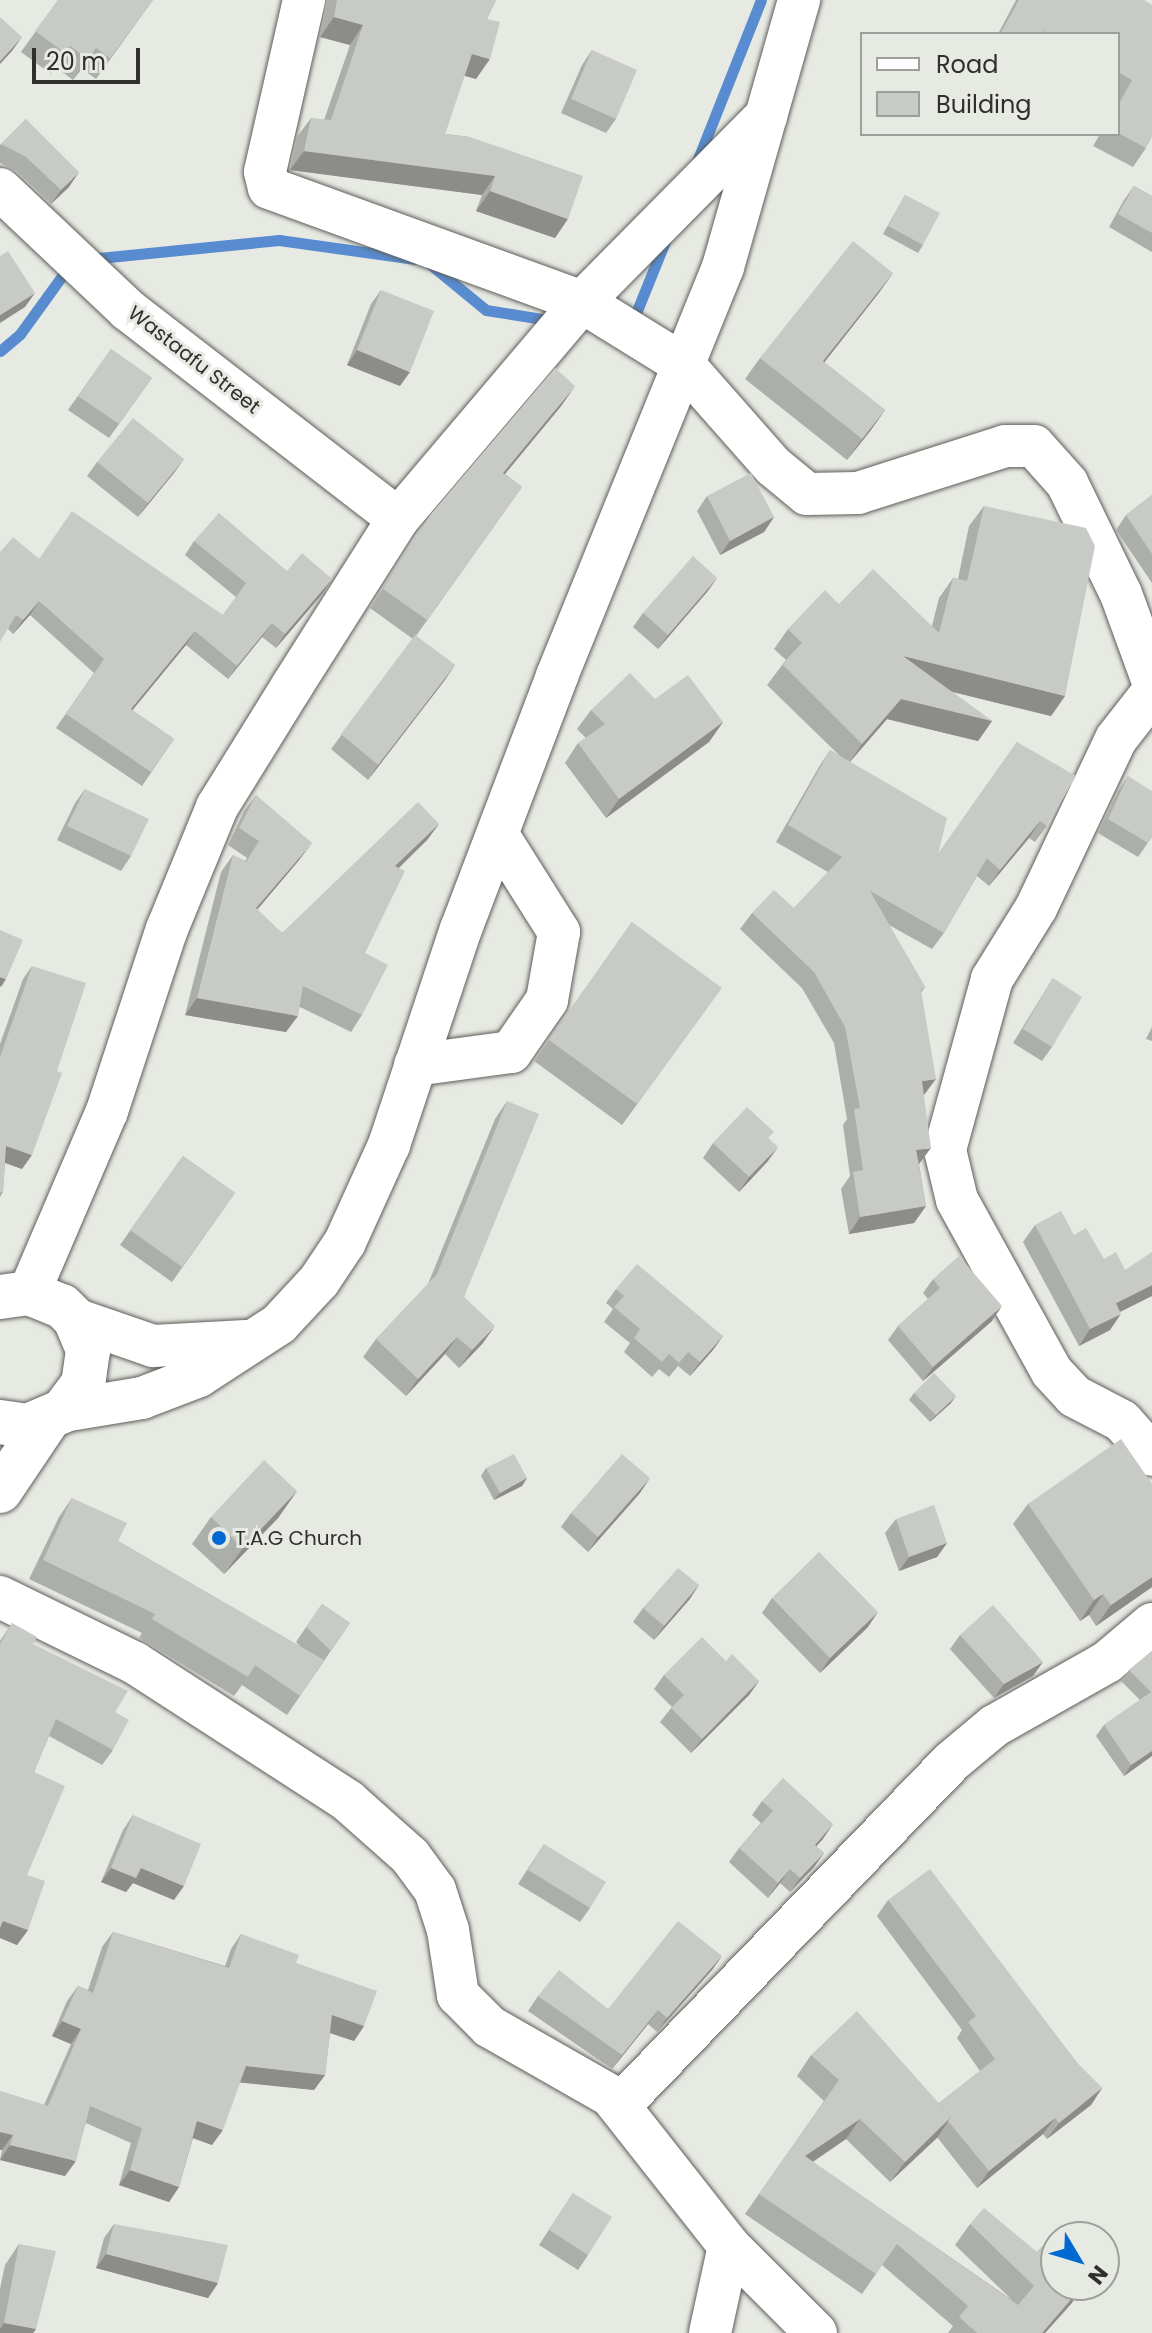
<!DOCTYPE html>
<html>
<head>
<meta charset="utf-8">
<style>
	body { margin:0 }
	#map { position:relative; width:1152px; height:2333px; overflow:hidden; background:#e7e9e3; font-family:Poppins,sans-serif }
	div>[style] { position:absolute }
	.stream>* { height:11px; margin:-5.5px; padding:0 5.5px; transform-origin:5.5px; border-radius:5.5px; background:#588bcf }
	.roads { filter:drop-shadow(0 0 2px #5d5f5a) drop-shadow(0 0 2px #5d5f5a) }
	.minor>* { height:42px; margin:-21px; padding:0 21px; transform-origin:21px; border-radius:21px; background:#fff }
	.major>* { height:44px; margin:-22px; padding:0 22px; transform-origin:22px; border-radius:22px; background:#fff }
	.wall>* { inset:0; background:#acaea9 }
	.shaded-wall>* { inset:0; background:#8c8d8a }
	.building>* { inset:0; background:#c8cac5 }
	.dots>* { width:22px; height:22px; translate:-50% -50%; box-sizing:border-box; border:4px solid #e7e9e3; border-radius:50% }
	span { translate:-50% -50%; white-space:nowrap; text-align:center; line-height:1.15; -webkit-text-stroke:6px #e7e9e3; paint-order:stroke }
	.street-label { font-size:20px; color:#2f2f2d }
	.poi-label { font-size:20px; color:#2f2f2d }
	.left { translate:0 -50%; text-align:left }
	.legend { position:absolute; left:860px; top:32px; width:260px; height:104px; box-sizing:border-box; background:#e7e9e3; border:2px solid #9d9f9a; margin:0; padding:10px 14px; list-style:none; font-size:24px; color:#2f2f2d }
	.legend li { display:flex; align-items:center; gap:16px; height:40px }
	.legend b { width:40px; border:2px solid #9d9f9a }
	.north { position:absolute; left:1040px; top:2221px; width:80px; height:80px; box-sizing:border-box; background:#e7e9e3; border:2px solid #9d9f9a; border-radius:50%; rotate:128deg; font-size:22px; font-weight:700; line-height:32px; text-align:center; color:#2f2f2d }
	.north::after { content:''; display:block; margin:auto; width:28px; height:36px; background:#0169d1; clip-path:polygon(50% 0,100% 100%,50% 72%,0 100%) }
	.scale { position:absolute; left:32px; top:48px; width:108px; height:36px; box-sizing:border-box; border:4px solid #2f2f2d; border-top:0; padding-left:10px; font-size:24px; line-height:28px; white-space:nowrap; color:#2f2f2d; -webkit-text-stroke:6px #e7e9e3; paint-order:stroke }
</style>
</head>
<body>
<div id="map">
	<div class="stream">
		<i style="left:696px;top:164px;width:176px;rotate:-68.4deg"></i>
		<i style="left:89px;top:259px;width:191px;rotate:-5.7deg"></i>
		<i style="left:279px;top:240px;width:136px;rotate:8deg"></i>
		<i style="left:430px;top:264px;width:72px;rotate:39.4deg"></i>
		<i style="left:486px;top:310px;width:70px;rotate:9.1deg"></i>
		<i style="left:632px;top:323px;width:91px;rotate:-68deg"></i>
		<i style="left:0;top:351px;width:26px;rotate:-40deg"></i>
		<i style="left:20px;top:334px;width:85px;rotate:-54.1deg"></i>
	</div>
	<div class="roads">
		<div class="minor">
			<i style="left:304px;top:0;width:176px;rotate:102.8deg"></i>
			<i style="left:265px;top:172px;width:16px;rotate:76deg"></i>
			<i style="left:269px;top:188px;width:333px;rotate:20deg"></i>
			<i style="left:582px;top:302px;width:120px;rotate:31.7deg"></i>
			<i style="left:684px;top:365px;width:135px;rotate:48.6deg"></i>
			<i style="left:773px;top:466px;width:44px;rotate:39.5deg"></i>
			<i style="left:807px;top:494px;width:51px;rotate:-1.1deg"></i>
			<i style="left:858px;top:493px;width:154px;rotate:-17.7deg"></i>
			<i style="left:1005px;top:446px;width:29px"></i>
			<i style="left:1034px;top:446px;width:50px;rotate:48.3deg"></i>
			<i style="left:1067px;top:483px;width:123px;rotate:64.1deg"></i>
			<i style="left:1121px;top:594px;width:90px;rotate:70deg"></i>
			<i style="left:0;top:189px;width:176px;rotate:43.4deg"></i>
			<i style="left:128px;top:310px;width:341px;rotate:37.7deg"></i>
			<i style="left:1152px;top:693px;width:58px;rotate:128deg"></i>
			<i style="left:1116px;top:739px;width:187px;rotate:115.3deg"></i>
			<i style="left:1036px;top:908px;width:84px;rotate:121.8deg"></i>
			<i style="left:992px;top:979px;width:177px;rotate:105.4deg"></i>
			<i style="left:945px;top:1150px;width:51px;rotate:76.5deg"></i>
			<i style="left:957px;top:1200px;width:196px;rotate:61.1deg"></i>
			<i style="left:1052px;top:1372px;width:33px;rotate:47deg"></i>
			<i style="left:1074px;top:1396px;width:54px;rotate:27.5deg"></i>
			<i style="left:1122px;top:1421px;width:45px;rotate:48.6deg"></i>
			<i style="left:415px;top:1065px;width:97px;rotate:-7.7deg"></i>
			<i style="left:511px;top:1052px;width:63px;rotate:-55.3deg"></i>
			<i style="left:547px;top:1000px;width:69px;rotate:-80deg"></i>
			<i style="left:559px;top:932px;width:115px;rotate:-122.2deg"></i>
			<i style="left:29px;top:1293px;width:198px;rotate:-66.8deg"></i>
			<i style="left:107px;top:1111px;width:192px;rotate:-71.8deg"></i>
			<i style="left:167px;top:929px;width:132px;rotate:-67.7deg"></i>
			<i style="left:217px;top:807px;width:142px;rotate:-58.2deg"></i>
			<i style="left:292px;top:686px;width:198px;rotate:-57.6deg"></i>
			<i style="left:398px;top:519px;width:285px;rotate:-49.7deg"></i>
			<i style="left:582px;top:302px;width:262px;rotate:-45.3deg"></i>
			<i style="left:75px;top:1319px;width:83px;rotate:19.1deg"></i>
			<i style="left:153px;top:1346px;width:93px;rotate:-3.1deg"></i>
			<i style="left:63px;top:1411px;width:80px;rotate:-9.3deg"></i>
			<i style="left:142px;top:1398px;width:61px;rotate:-21.1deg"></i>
			<i style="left:199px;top:1376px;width:95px;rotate:-33deg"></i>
			<i style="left:279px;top:1324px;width:59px;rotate:-47.1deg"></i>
			<i style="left:319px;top:1281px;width:47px;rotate:-56.3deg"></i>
			<i style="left:345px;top:1242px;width:107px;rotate:-65.6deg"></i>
			<i style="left:389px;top:1145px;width:228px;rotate:-71.6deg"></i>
			<i style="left:461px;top:929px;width:271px;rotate:-69.2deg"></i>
			<i style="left:557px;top:676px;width:441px;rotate:-67.9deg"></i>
			<i style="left:723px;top:267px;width:278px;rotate:-74.1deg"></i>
			<i style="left:0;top:1597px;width:150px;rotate:26.1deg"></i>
			<i style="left:135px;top:1663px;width:254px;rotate:32.9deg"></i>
			<i style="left:348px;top:1801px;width:83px;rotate:41.6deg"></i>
			<i style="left:410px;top:1856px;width:42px;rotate:53.7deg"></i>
			<i style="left:435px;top:1890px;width:42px;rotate:72deg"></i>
			<i style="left:448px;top:1930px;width:66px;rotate:81.3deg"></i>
			<i style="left:458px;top:1995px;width:45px;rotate:45deg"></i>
			<i style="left:490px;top:2027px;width:139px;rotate:29.7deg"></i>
			<i style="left:611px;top:2096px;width:191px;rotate:51.8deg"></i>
			<i style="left:729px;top:2246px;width:123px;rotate:45deg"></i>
			<i style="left:620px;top:2105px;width:477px;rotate:-46deg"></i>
			<i style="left:951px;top:1762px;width:56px;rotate:-39.9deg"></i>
			<i style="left:994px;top:1726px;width:130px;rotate:-29.5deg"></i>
			<i style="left:1107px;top:1662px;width:59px;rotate:-40.2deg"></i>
			<i style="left:710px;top:2333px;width:89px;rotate:-77.7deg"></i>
		</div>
		<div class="major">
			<i style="left:0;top:1297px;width:29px;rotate:-8deg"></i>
			<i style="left:29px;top:1293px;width:35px;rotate:22deg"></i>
			<i style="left:62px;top:1306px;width:18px;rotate:45deg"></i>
			<i style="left:75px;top:1319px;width:34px;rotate:67deg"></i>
			<i style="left:88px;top:1350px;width:34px;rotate:98deg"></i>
			<i style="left:83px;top:1384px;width:34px;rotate:127deg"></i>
			<i style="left:63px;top:1411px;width:38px;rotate:157deg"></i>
			<i style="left:28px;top:1426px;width:28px;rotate:-172deg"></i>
			<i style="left:0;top:1491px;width:84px;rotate:-56.1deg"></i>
		</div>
	</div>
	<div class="wall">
		<i style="clip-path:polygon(58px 0,153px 0,96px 79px,82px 69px,73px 80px,56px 67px,51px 74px,21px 52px)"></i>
		<i style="clip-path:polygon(326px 0,496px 0,487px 19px,476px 79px,464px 75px,445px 134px,470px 137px,555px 238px,476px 211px,482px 195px,290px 170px,297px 137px,311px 118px,324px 120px,350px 45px,320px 37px)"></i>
		<i style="clip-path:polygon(1016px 0,1144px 0,1146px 148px,1133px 167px,1093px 146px,1100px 134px,1118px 134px,1118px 34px,998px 34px)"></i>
		<i style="clip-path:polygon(592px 50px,616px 119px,606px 133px,561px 113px,582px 65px)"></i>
		<i style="clip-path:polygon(26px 119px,69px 187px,51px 204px,16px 171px,0 163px,0 145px)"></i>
		<i style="clip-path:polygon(1134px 186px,1152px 196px,1152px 252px,1109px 227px,1124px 200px)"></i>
		<i style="clip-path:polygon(905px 195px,923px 245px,918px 253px,883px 234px)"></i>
		<i style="clip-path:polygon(893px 273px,878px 294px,824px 362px,885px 410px,871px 430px,847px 460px,745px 379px,760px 358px)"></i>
		<i style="clip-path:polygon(381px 290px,400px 386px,347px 365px,371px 304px)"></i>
		<i style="clip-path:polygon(111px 349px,152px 378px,109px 438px,68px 410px)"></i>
		<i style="clip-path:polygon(562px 405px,505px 474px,522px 487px,416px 636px,455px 665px,368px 780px,331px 749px,413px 639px,370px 608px,431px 514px)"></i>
		<i style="clip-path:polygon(184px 459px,138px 517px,87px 476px,97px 462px)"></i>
		<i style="clip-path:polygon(1152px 495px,1152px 583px,1116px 530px,1126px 515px)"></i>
		<i style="clip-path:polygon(707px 496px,774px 517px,764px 532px,720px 555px,697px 511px)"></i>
		<i style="clip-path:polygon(984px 506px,1065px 696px,1051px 716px,952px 692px,992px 721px,978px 741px,887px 719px,850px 762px,938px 854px,1017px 742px,1047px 826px,1035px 842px,1029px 838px,989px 886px,977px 876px,944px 933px,932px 949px,889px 925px,925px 987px,921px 993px,924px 1095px,919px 1164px,926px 1206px,914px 1223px,849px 1234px,841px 1189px,850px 1176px,843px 1125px,847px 1119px,834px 1043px,802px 988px,740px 929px,752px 913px,794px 908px,828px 872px,776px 842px,819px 767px,830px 750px,840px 756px,767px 685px,786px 660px,774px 649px,788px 629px,839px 604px,932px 626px,939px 598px,953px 578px,958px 579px,969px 526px)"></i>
		<i style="clip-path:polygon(194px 541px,287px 571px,332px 579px,323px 593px,276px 648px,262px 637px,228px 679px,186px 645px,132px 710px,174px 739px,142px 786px,56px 728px,94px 673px,30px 615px,13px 634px,8px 629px,39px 559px,223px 615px,236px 597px,185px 555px)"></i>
		<i style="clip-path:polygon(717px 578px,707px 592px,658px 649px,633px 627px,643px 613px)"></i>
		<i style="clip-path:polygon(591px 710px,723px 722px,709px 742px,606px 818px,565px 763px,578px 743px,586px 738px,577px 729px)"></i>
		<i style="clip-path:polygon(1128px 776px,1152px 837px,1138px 857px,1098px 833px,1118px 791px)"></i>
		<i style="clip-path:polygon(85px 789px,131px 856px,121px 871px,57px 840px,75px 803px)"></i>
		<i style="clip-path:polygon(256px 795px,300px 859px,257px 910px,282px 933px,439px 824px,427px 840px,399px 868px,365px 953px,362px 1015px,351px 1032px,300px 1007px,286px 1032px,185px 1015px,221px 872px,233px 855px,245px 861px,247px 858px,228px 845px,244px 811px)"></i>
		<i style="clip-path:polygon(632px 922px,707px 1008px,622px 1125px,534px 1061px)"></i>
		<i style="clip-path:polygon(32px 966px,22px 1169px,5px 1163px,3px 1192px,0 1197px,0 1044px,23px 979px)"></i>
		<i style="clip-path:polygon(1053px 978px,1052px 1047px,1042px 1061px,1013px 1043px)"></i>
		<i style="clip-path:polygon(1152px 1027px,1152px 1041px,1146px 1039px)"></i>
		<i style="clip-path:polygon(507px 1101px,464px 1297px,483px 1343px,459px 1368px,445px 1354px,406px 1396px,363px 1357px,376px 1339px,428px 1284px,495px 1119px)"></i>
		<i style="clip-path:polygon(770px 1139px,768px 1161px,739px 1192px,703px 1158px,713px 1143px)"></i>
		<i style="clip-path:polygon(183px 1156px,235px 1193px,172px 1282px,120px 1245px)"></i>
		<i style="clip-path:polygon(1035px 1225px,1074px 1235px,1120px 1312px,1110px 1330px,1079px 1346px,1023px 1242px)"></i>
		<i style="clip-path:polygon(933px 1279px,992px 1321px,923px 1381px,888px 1340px,898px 1326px,928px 1299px,923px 1293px)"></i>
		<i style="clip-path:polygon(616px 1289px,723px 1336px,713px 1350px,690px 1376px,678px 1366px,669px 1377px,659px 1369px,652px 1377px,624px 1352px,630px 1343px,604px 1322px,613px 1309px,606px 1303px)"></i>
		<i style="clip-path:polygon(914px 1393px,951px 1403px,930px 1422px,909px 1400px)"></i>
		<i style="clip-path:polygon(486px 1468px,527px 1478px,522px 1486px,494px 1500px,481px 1476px)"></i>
		<i style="clip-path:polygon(297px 1491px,278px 1518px,224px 1574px,192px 1544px,211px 1517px)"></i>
		<i style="clip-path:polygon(640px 1493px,588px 1552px,561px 1527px,571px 1513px)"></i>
		<i style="clip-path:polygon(72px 1498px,118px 1541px,301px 1647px,296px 1642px,322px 1604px,350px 1623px,287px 1715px,242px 1685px,234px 1696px,139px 1638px,142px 1633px,29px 1579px,59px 1517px)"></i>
		<i style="clip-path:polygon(1028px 1504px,1152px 1587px,1096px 1626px,1089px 1615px,1080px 1621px,1013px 1524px)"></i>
		<i style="clip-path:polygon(896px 1519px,947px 1543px,937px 1557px,899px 1571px,885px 1533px)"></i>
		<i style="clip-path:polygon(699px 1585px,689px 1600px,654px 1640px,633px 1622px,643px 1608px)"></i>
		<i style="clip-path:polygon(772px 1598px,868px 1627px,820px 1673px,762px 1613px)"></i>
		<i style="clip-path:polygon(12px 1623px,33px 1644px,115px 1712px,113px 1750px,102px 1765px,49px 1736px,34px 1772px,27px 1875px,28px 1930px,17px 1945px,0 1938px,0 1641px)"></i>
		<i style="clip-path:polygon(960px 1635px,1033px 1676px,994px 1698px,950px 1649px)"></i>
		<i style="clip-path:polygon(1152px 1651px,1152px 1756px,1124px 1776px,1096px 1736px,1104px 1725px,1140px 1700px,1121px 1681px,1129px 1670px)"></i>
		<i style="clip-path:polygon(726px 1661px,759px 1681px,749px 1695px,691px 1753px,660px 1722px,672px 1707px,654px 1689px,664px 1675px)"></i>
		<i style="clip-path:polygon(762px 1801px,833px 1824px,816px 1846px,824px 1853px,814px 1867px,790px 1892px,780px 1883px,768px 1898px,729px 1862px,739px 1848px,761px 1823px,752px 1815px)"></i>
		<i style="clip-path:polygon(133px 1815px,174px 1900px,133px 1883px,126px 1892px,101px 1882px,123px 1830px)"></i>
		<i style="clip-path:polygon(544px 1844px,590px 1908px,580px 1922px,518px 1884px)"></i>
		<i style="clip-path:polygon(888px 1900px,1079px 2065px,1102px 2088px,1091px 2105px,1047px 2139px,1043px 2134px,977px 2188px,937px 2137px,890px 2182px,846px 2139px,813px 2162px,1012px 2300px,955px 2245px,970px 2224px,1037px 2252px,1084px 2285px,1071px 2304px,1045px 2333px,948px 2333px,953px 2326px,882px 2265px,862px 2294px,745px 2214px,824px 2101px,797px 2076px,811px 2055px,939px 2103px,980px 2071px,957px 2038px,962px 2030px,877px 1916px)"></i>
		<i style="clip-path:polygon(113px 1932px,225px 1966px,231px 1949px,241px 1934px,296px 1963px,364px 2026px,354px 2041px,330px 2033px,325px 2075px,314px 2090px,240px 2082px,212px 2145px,193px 2138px,179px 2187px,169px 2202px,119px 2185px,131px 2143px,86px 2123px,65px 2176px,0 2160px,2px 2150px,0 2150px,0 2091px,44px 2105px,71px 2044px,52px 2036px,67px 2001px,78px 1986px,88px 1990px,102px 1947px)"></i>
		<i style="clip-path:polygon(722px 1956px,712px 1970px,657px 2032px,648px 2024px,612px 2069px,528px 2011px,538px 1996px,608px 2009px)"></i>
		<i style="clip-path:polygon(573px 2193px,588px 2255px,578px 2270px,539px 2245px)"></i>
		<i style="clip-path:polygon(114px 2224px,218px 2283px,208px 2298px,96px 2268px,104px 2238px)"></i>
		<i style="clip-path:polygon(19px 2244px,36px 2329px,33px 2333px,0 2333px,0 2289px,5px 2265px)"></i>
	</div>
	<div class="shaded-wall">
		<i style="clip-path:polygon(334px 17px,363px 25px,350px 45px,320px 37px)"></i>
		<i style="clip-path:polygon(22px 37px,12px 51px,0 64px,0 61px)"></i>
		<i style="clip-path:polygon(472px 54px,490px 59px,476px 79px,458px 74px)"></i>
		<i style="clip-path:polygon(304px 151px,495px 176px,482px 195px,290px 170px)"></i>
		<i style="clip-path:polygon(79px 172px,69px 187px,51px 204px,61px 190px)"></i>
		<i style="clip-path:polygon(490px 191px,568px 219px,555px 238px,476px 211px)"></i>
		<i style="clip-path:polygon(893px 273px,878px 294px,809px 382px,823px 361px)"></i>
		<i style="clip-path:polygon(35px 293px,25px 307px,0 323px,0 315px)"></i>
		<i style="clip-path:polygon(357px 350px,410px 372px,400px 386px,347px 365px)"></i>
		<i style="clip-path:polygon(575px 386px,562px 405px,490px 492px,503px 473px)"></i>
		<i style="clip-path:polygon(885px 410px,871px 430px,847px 460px,862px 439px)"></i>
		<i style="clip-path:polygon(184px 459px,174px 473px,138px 517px,148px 503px)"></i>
		<i style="clip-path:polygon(774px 517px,764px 532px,720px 555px,730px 541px)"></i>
		<i style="clip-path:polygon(717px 578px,707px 592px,658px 649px,668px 635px)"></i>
		<i style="clip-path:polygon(332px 579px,323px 593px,276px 648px,285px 634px)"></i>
		<i style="clip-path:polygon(39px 601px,30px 615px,13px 634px,23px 620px)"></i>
		<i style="clip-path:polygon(272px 623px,262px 637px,228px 679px,237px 666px)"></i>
		<i style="clip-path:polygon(195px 631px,186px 645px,122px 723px,131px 709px)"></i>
		<i style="clip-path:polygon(903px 656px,1065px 696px,1051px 716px,889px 676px)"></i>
		<i style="clip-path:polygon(455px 665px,445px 680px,368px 780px,378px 765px)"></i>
		<i style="clip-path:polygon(901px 699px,992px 721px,978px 741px,887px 719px,848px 764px,862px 744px)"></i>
		<i style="clip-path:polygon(723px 722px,709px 742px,606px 818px,619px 799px)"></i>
		<i style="clip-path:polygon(1040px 821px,1029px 838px,989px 886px,1000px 870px)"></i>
		<i style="clip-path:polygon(439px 824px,427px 840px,383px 883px,395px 866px)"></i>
		<i style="clip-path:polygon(312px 843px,300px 859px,244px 925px,256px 908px)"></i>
		<i style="clip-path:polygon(0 977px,6px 979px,1px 987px,0 986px)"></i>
		<i style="clip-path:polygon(197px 998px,298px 1016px,286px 1032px,185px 1015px)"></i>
		<i style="clip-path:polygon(936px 1079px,924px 1095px,910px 1098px,922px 1081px)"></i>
		<i style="clip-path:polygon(6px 1146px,32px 1155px,22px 1169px,0 1161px)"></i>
		<i style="clip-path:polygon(778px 1147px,768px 1161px,739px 1192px,749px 1177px)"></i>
		<i style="clip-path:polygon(931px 1148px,919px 1164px,916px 1150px)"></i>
		<i style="clip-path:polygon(926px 1206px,914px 1223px,849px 1234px,860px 1217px)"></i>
		<i style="clip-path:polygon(1152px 1285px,1152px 1296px,1104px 1320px,1116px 1303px)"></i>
		<i style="clip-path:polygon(1002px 1306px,992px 1321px,923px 1381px,933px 1367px)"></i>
		<i style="clip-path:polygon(1121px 1314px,1110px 1330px,1079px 1346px,1090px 1329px)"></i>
		<i style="clip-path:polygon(495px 1326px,483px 1343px,459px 1368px,472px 1350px)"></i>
		<i style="clip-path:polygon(723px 1336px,713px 1350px,690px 1376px,700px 1362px)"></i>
		<i style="clip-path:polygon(457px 1337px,445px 1354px,406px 1396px,418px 1379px)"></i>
		<i style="clip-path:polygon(956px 1396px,951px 1403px,930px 1422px,936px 1415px)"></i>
		<i style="clip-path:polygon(527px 1478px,522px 1486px,494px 1500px,500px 1493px)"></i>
		<i style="clip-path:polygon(650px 1478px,640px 1493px,588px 1552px,598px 1537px)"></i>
		<i style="clip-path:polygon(297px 1491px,278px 1518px,224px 1574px,243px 1548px)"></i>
		<i style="clip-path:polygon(947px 1543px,937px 1557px,899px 1571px,909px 1557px)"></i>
		<i style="clip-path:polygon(1152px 1577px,1152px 1587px,1096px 1626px,1111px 1605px)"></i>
		<i style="clip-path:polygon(699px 1585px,689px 1600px,654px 1640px,664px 1626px)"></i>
		<i style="clip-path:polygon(1103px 1594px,1089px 1615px,1080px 1621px,1094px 1600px)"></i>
		<i style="clip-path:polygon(878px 1612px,868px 1627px,820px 1673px,830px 1658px)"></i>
		<i style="clip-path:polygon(1043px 1662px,1033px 1676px,994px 1698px,1004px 1684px)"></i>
		<i style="clip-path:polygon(759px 1681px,749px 1695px,691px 1753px,702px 1739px)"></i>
		<i style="clip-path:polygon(1152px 1751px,1152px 1756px,1124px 1776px,1131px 1765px)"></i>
		<i style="clip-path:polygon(833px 1824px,823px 1839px,805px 1859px,815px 1845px)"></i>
		<i style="clip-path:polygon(824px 1853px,814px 1867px,790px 1892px,800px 1878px)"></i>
		<i style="clip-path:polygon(111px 1868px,141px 1868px,184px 1886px,174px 1900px,133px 1883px,126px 1892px,101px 1882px)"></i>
		<i style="clip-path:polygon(790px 1869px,780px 1883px,768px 1898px,778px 1883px)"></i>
		<i style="clip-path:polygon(3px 1921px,28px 1930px,17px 1945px,0 1938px,0 1924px)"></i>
		<i style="clip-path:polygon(722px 1956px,712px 1970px,657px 2032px,667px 2018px)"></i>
		<i style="clip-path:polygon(658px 2010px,648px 2024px,612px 2069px,622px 2055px)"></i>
		<i style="clip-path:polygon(332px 2015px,364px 2026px,354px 2041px,321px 2030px)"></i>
		<i style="clip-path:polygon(62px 2021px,81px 2029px,71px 2044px,52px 2036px)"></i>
		<i style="clip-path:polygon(246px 2066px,325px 2075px,314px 2090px,235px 2082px)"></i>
		<i style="clip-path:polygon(1102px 2088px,1091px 2105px,1047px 2139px,1059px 2123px)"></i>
		<i style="clip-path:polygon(951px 2117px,937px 2138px,890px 2182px,905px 2162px)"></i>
		<i style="clip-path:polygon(1055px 2118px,1043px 2134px,977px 2188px,989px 2171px)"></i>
		<i style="clip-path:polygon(860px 2119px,846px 2139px,790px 2177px,805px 2156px)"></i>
		<i style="clip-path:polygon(197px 2121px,223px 2130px,212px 2145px,187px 2136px)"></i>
		<i style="clip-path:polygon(0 2132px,13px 2135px,2px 2150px,0 2150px)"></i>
		<i style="clip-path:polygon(10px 2145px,76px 2161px,65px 2176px,0 2160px)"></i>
		<i style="clip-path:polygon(130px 2170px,179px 2187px,169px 2202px,119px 2185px)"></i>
		<i style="clip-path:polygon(106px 2254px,218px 2283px,208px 2298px,96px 2268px)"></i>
		<i style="clip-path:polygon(1084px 2285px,1071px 2304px,1045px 2333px,1042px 2333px)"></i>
		<i style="clip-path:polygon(4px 2323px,36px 2329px,33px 2333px,0 2333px,0 2329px)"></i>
	</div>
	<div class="building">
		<i style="clip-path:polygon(58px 0,153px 0,110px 58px,96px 48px,88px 59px,70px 46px,65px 53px,35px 31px)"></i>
		<i style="clip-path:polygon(337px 0,496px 0,487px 19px,500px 22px,490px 59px,472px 54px,445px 134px,470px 137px,583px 176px,568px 219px,490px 191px,495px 176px,304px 151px,311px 118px,331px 120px,363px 25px,334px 17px)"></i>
		<i style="clip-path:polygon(1019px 0,1144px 0,1152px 5px,1152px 137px,1146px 148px,1118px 133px,1118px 105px,1132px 80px,1118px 72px,1118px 34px,1049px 34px,1044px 31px,1042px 34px,1000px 34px)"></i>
		<i style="clip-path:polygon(0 17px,22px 37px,0 61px)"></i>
		<i style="clip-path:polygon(592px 50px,637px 70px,616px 119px,571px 99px)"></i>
		<i style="clip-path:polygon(26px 119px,79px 172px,61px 190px,26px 157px,1px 144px)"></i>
		<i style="clip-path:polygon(1134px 186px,1152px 196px,1152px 233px,1118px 214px)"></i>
		<i style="clip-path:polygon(905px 195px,940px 213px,923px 245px,888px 226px)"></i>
		<i style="clip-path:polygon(853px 241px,893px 273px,823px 361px,885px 410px,862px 439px,760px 358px)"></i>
		<i style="clip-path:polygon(8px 251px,35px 293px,0 315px,0 256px)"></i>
		<i style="clip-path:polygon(381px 290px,434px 311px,410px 372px,357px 350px)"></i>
		<i style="clip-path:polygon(111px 349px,152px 378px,119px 424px,78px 396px)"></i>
		<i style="clip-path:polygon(555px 368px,575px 386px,503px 473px,522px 487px,427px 620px,383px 589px,431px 514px)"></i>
		<i style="clip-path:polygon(133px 418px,184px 459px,148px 503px,97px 462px)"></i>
		<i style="clip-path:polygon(751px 473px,774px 517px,730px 541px,707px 496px)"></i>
		<i style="clip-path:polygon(1152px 495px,1152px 554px,1126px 515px)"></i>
		<i style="clip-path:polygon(984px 506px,1086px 528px,1095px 546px,1065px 696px,903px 656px,992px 721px,901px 699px,862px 744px,782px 664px,802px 643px,788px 629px,825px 590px,839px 604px,873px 569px,939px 633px,953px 578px,967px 581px)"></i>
		<i style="clip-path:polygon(72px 511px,223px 615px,246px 583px,194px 541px,219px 513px,287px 571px,302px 553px,332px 579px,285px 634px,272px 623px,237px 666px,195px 631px,131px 709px,174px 739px,151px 772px,66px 714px,104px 659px,39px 601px,23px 620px,16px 615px,0 642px,0 552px,13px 537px,39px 559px)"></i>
		<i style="clip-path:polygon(693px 556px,717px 578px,668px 635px,643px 613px)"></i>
		<i style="clip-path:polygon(415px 635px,455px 665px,378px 765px,341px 734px)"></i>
		<i style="clip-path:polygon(630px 673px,655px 699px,688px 675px,723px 722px,619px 799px,578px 743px,605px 724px,591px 710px)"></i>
		<i style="clip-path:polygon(1017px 742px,1076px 776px,1047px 826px,1040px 821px,1000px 870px,987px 858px,944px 933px,870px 891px,925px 987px,921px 990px,936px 1079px,922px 1081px,931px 1148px,916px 1150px,926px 1206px,860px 1217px,853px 1172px,863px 1170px,854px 1109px,860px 1108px,845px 1027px,814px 972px,752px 913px,774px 890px,794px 908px,842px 857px,788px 825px,830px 750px,947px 818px,938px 854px)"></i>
		<i style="clip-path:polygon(1128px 776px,1152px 791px,1152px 837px,1148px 843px,1108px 819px)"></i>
		<i style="clip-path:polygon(85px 789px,149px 819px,131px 856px,67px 826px)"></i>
		<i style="clip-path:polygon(256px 795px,312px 843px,256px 908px,282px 933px,418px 802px,439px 824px,395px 866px,405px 871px,365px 953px,388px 965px,362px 1015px,303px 986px,298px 1016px,197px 998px,233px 855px,246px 862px,259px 841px,239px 828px)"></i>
		<i style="clip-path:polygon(632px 922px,722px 988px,637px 1104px,549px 1040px)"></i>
		<i style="clip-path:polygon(0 930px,23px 940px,6px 979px,0 977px)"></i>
		<i style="clip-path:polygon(32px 966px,86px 983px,57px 1071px,62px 1073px,32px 1155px,6px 1146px,3px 1192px,0 1192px,0 1057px)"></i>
		<i style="clip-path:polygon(1053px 978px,1082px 997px,1052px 1047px,1023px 1029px)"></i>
		<i style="clip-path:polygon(507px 1101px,539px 1114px,464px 1297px,495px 1326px,472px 1350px,457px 1337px,418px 1379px,376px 1339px,437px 1274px)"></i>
		<i style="clip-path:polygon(747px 1107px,774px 1132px,768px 1138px,778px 1147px,749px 1177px,713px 1143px)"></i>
		<i style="clip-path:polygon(183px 1156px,235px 1193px,182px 1267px,130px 1230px)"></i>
		<i style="clip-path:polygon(1061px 1211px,1074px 1235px,1086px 1228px,1104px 1259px,1116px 1252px,1125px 1270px,1152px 1252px,1152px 1285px,1116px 1303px,1121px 1314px,1090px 1329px,1035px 1225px)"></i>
		<i style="clip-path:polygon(959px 1256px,1002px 1306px,933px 1367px,898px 1326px,940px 1288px,933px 1279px)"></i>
		<i style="clip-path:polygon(637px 1264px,723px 1336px,700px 1362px,688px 1352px,679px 1363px,669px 1354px,662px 1362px,634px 1338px,640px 1329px,614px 1307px,624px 1296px,616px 1289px)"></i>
		<i style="clip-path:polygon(934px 1373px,956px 1396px,936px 1415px,914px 1393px)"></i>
		<i style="clip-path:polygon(1121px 1439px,1152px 1484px,1152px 1577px,1111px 1605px,1103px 1594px,1094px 1600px,1028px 1504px)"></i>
		<i style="clip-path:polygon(514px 1454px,527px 1478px,500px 1493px,486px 1468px)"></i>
		<i style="clip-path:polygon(622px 1454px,650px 1478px,598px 1537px,571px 1513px)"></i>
		<i style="clip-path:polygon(264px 1460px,297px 1491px,243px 1548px,211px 1517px)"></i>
		<i style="clip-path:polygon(72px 1498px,127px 1523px,118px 1541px,324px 1660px,300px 1696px,255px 1665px,248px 1677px,152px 1619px,155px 1614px,43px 1560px)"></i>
		<i style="clip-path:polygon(934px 1505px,947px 1543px,909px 1557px,896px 1519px)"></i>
		<i style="clip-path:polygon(819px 1552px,878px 1612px,830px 1658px,772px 1598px)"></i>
		<i style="clip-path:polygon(678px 1568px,699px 1585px,664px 1626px,643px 1608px)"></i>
		<i style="clip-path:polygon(322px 1604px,350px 1623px,331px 1651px,306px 1627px)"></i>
		<i style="clip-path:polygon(993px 1605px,1043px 1662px,1004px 1684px,960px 1635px)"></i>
		<i style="clip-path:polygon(12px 1623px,37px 1637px,33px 1644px,128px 1691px,115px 1712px,129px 1720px,113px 1750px,56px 1719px,34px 1772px,65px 1786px,27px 1875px,45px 1881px,28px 1930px,3px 1921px,0 1928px,0 1644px)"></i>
		<i style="clip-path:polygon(702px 1637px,726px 1661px,732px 1654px,759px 1681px,702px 1739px,671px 1708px,684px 1695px,664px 1675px)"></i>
		<i style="clip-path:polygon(1152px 1651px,1152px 1751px,1131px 1765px,1104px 1725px,1151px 1692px,1129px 1670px)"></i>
		<i style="clip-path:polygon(783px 1778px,833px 1824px,815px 1845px,824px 1853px,800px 1878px,790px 1869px,778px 1883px,739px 1848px,773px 1811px,762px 1801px)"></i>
		<i style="clip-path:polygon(133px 1815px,201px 1844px,184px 1886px,141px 1868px,136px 1878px,111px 1868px)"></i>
		<i style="clip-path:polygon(544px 1844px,606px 1882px,590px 1908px,528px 1870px)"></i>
		<i style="clip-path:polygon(930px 1869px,1079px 2065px,1102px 2088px,1059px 2123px,1055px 2118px,989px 2171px,948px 2121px,951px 2117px,939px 2103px,995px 2059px,968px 2022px,976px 2016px,888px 1900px)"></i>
		<i style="clip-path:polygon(678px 1921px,722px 1956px,667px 2018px,658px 2010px,622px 2055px,538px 1996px,559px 1970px,608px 2009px)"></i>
		<i style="clip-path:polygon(113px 1932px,229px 1968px,241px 1934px,299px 1955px,296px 1963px,377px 1991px,364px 2026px,332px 2015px,325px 2075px,246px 2066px,223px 2130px,197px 2121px,179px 2187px,130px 2170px,142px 2128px,90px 2106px,76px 2161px,10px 2145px,13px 2135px,0 2132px,0 2091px,48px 2106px,81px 2029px,62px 2021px,78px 1986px,93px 1993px)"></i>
		<i style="clip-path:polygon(857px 2011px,951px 2117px,905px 2162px,860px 2119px,805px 2156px,1018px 2305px,1034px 2286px,970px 2224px,984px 2208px,1037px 2252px,1042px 2246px,1056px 2257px,1056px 2285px,1083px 2285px,1042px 2333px,977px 2333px,959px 2317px,968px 2306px,897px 2244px,876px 2274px,759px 2194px,839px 2080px,811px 2055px)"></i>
		<i style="clip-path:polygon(573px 2193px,612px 2217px,588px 2255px,549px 2230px)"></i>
		<i style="clip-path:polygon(114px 2224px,228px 2245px,218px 2283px,106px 2254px)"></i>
		<i style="clip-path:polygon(19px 2244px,56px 2251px,36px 2329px,4px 2323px)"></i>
	</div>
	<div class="dots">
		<i style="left:219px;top:1538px;background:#0169d1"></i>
	</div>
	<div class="street-label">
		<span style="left:194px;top:360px;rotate:38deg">Wastaafu Street</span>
	</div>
	<div class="poi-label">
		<span class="left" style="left:235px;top:1538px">T.A.G Church</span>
	</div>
	<ul class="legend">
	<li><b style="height:10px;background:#fff"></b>Road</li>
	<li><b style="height:22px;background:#c8cac5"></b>Building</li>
	</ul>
	<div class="north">N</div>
	<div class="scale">20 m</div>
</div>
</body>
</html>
